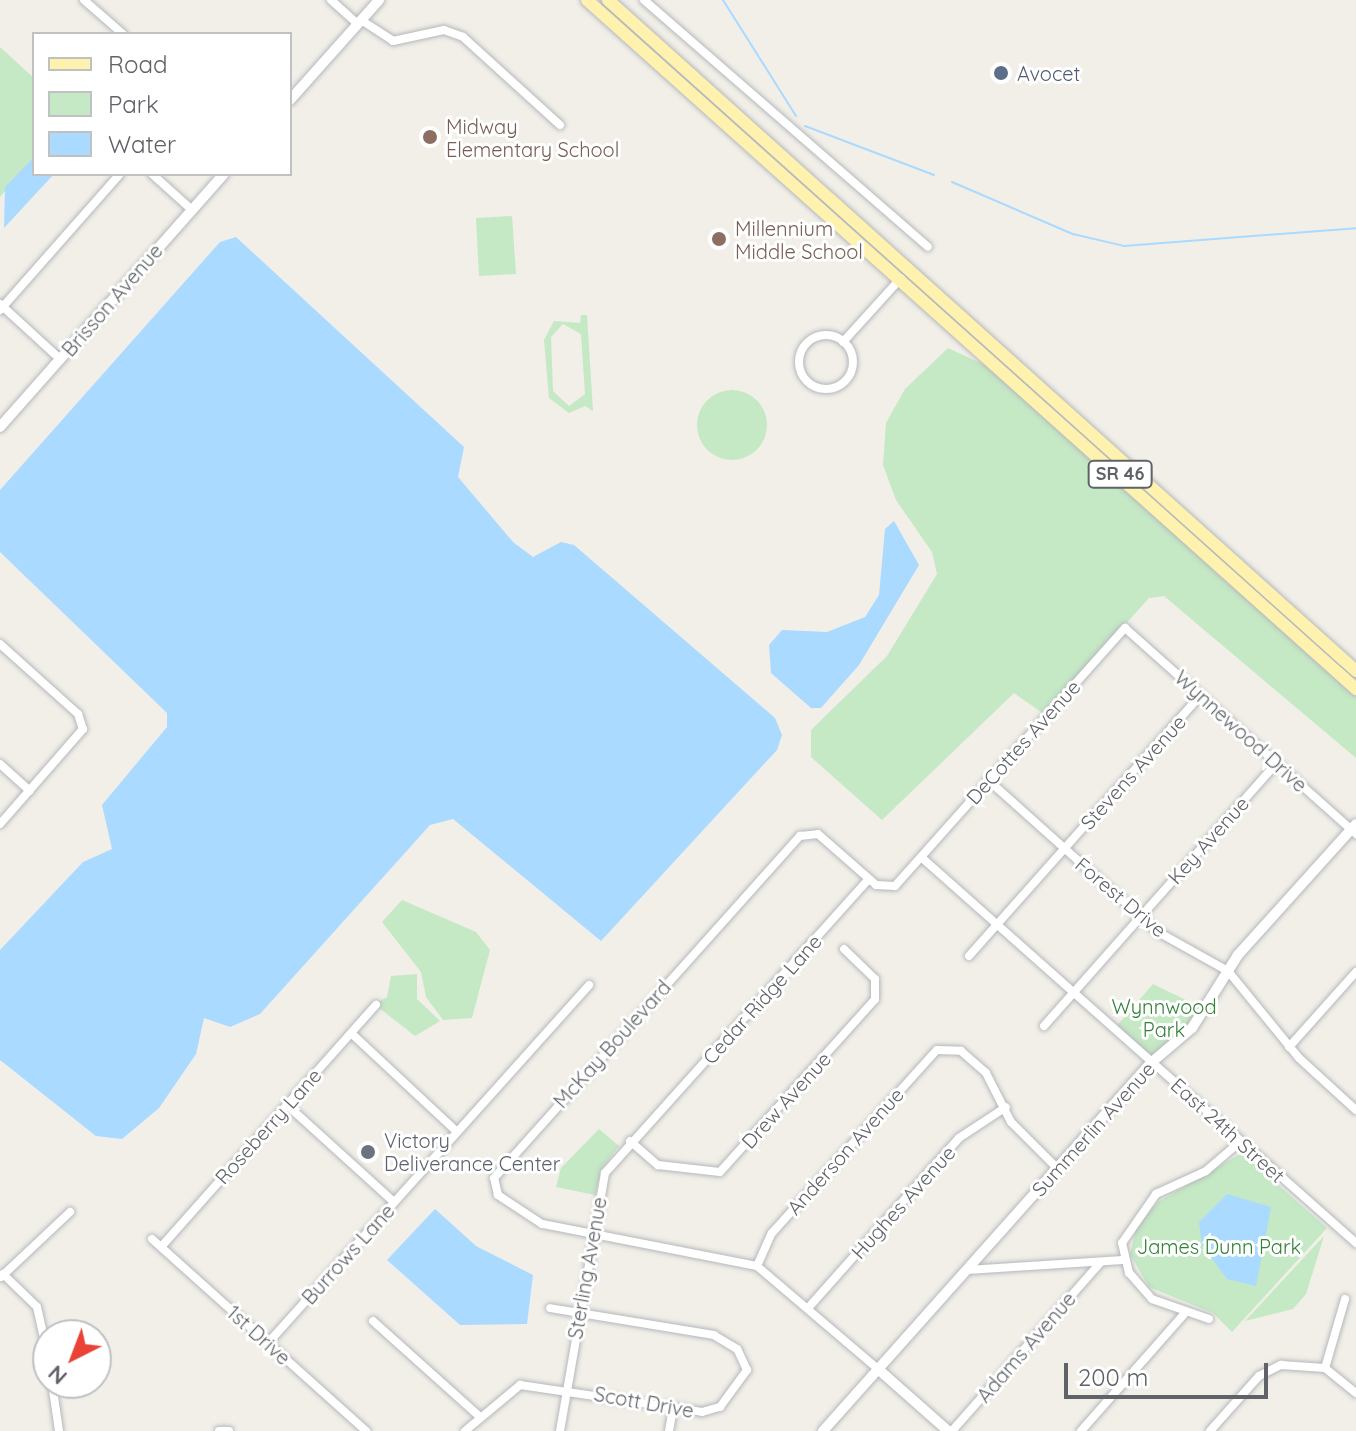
<!DOCTYPE html>
<html>
<head>
<meta charset="utf-8">
<style>
	body { margin:0 }
	#map { position:relative; width:1356px; height:1431px; overflow:hidden; background:#f1efe8; font-family:Quicksand,sans-serif }
	div>[style] { position:absolute }
	.green>* { inset:0; background:#c5e8c5 }
	.round { border-radius:50% }
	.water>* { inset:0; background:#aadaff }
	.stream>* { height:2px; margin:-1px; padding:0 1px; transform-origin:1px; border-radius:1px; background:#aadaff }
	.roads { filter:drop-shadow(0 0 2px #b5b8bc) drop-shadow(0 0 2px #b5b8bc) }
	.minor>* { height:8px; margin:-4px; padding:0 4px; transform-origin:4px; border-radius:4px; background:#fff }
	.minor>.ring { margin:-4px; padding:0; box-sizing:content-box; background:none; border:8px solid #fff; border-radius:50% }
	.tertiary>* { height:10px; margin:-5px; padding:0 5px; transform-origin:5px; border-radius:5px; background:#fff }
	.primary>* { height:12px; margin:-6px; padding:0 6px; transform-origin:6px; border-radius:6px; background:#fff2af }
	.dots>* { width:22px; height:22px; translate:-50% -50%; box-sizing:border-box; border:4px solid #fff; border-radius:50% }
	span { translate:-50% -50%; white-space:nowrap; text-align:center; line-height:1.15; -webkit-text-stroke:6px #fff; paint-order:stroke }
	.shield-label span { padding:2px 6px; background:#fff; border:2px solid; border-radius:6px; -webkit-text-stroke-width:0 }
	.shield-label { font-size:18px; color:#5f6368; font-weight:700 }
	.service-label { font-size:20px; color:#4e5e75 }
	.left { translate:0 -50%; text-align:left }
	.education-label { font-size:20px; color:#785e54 }
	.street-label { font-size:20px; color:#5f6368 }
	.park-label { font-size:20px; color:#348238 }
	.worship-label { font-size:20px; color:#5b616d }
	.legend { position:absolute; left:32px; top:32px; width:260px; height:144px; box-sizing:border-box; background:#fff; border:2px solid #bfc1c3; margin:0; padding:10px 14px; list-style:none; font-size:24px; color:#5f6368 }
	.legend li { display:flex; align-items:center; gap:16px; height:40px }
	.legend b { width:40px; border:2px solid #bfc1c3 }
	.north { position:absolute; left:32px; top:1319px; width:80px; height:80px; box-sizing:border-box; background:#fff; border:2px solid #bfc1c3; border-radius:50%; rotate:222deg; font-size:22px; font-weight:700; line-height:32px; text-align:center; color:#5f6368 }
	.north::after { content:''; display:block; margin:auto; width:28px; height:36px; background:#ea4335; clip-path:polygon(50% 0,100% 100%,50% 72%,0 100%) }
	.scale { position:absolute; left:1064px; top:1363px; width:204px; height:36px; box-sizing:border-box; border:4px solid #5f6368; border-top:0; padding-left:10px; font-size:24px; line-height:28px; white-space:nowrap; color:#5f6368; -webkit-text-stroke:6px #fff; paint-order:stroke }
</style>
</head>
<body>
<div id="map">
	<div class="green">
		<i style="clip-path:polygon(0 47px,34px 78px,34px 157px,0 197px)"></i>
		<i style="clip-path:polygon(512px 216px,516px 274px,479px 276px,476px 218px)"></i>
		<i style="clip-path:polygon(evenodd,581px 315px,587px 315px,593px 411px,585px 406px,569px 413px,549px 398px,544px 340px,554px 321px,580px 323px,581px 315px,563px 324px,581px 334px,585px 394px,569px 406px,553px 391px,551px 337px,563px 324px)"></i>
		<i style="clip-path:polygon(948px 348px,1004px 374px,1356px 695px,1356px 758px,1164px 596px,1149px 598px,1044px 714px,1014px 693px,882px 820px,811px 757px,811px 730px,887px 656px,937px 574px,932px 552px,896px 500px,883px 465px,886px 423px,905px 389px)"></i>
		<i class="round" style="left:697px;top:390px;width:70px;height:70px"></i>
		<i style="clip-path:polygon(402px 900px,476px 932px,490px 950px,472px 1018px,443px 1020px,426px 997px,421px 972px,382px 922px)"></i>
		<i style="clip-path:polygon(417px 974px,417px 999px,440px 1021px,415px 1036px,374px 1004px,387px 997px,391px 976px)"></i>
		<i style="clip-path:polygon(1153px 984px,1204px 1009px,1152px 1060px,1115px 1028px)"></i>
		<i style="clip-path:polygon(599px 1129px,619px 1146px,601px 1170px,595px 1195px,556px 1187px,561px 1168px)"></i>
		<i style="clip-path:polygon(1242px 1153px,1327px 1228px,1232px 1332px,1213px 1313px,1149px 1287px,1130px 1254px,1137px 1225px,1158px 1202px)"></i>
		<i style="clip-path:polygon(1324px 1236px,1306px 1294px,1293px 1309px,1245px 1321px)"></i>
	</div>
	<div class="water">
		<i style="clip-path:polygon(34px 157px,34px 174px,54px 174px,4px 228px,5px 187px)"></i>
		<i style="clip-path:polygon(236px 237px,464px 447px,458px 477px,513px 542px,533px 557px,561px 542px,574px 545px,775px 718px,782px 735px,777px 750px,601px 941px,453px 819px,430px 825px,260px 1014px,230px 1027px,204px 1018px,196px 1054px,159px 1108px,122px 1139px,96px 1136px,0 1060px,0 950px,83px 862px,112px 849px,102px 805px,167px 727px,167px 713px,0 552px,0 490px,220px 242px)"></i>
		<i style="clip-path:polygon(894px 521px,919px 565px,859px 665px,821px 708px,811px 708px,771px 673px,769px 645px,782px 630px,827px 632px,865px 617px,879px 595px,885px 529px)"></i>
		<i style="clip-path:polygon(1227px 1194px,1271px 1207px,1256px 1286px,1227px 1279px,1202px 1245px,1199px 1222px)"></i>
		<i style="clip-path:polygon(435px 1209px,476px 1246px,533px 1275px,527px 1324px,460px 1325px,387px 1260px)"></i>
	</div>
	<div class="stream">
		<i style="left:723px;top:0;width:137px;rotate:57.8deg"></i>
		<i style="left:805px;top:126px;width:138px;rotate:20.8deg"></i>
		<i style="left:952px;top:182px;width:132px;rotate:23.3deg"></i>
		<i style="left:1073px;top:234px;width:52px;rotate:13.2deg"></i>
		<i style="left:1124px;top:246px;width:233px;rotate:-4.4deg"></i>
	</div>
	<div class="roads">
		<div class="minor">
			<i style="left:84px;top:0;width:52px;rotate:41.1deg"></i>
			<i style="left:331px;top:0;width:36px;rotate:42deg"></i>
			<i style="left:644px;top:0;width:376px;rotate:41deg"></i>
			<i style="left:361px;top:20px;width:38px;rotate:33deg"></i>
			<i style="left:393px;top:41px;width:52px;rotate:-12.2deg"></i>
			<i style="left:444px;top:30px;width:20px;rotate:20deg"></i>
			<i style="left:463px;top:37px;width:131px;rotate:42.2deg"></i>
			<i style="left:152px;top:174px;width:54px;rotate:42deg"></i>
			<i style="left:0;top:304px;width:81px;rotate:42.5deg"></i>
			<i style="left:0;top:310px;width:181px;rotate:-48.6deg"></i>
			<i class="ring" style="left:799px;top:335px;width:46px;height:46px"></i>
			<i style="left:843px;top:342px;width:86px;rotate:-47.8deg"></i>
			<i style="left:0;top:644px;width:105px;rotate:41.9deg"></i>
			<i style="left:78px;top:714px;width:16px;rotate:72deg"></i>
			<i style="left:83px;top:729px;width:126px;rotate:131.1deg"></i>
			<i style="left:0;top:764px;width:40px;rotate:42deg"></i>
			<i style="left:988px;top:780px;width:228px;rotate:41.8deg"></i>
			<i style="left:1158px;top:932px;width:80px;rotate:29.1deg"></i>
			<i style="left:1228px;top:971px;width:112px;rotate:50.8deg"></i>
			<i style="left:1299px;top:1058px;width:77px;rotate:42.4deg"></i>
			<i style="left:921px;top:857px;width:582px;rotate:41.58deg"></i>
			<i style="left:969px;top:956px;width:349px;rotate:-48.4deg"></i>
			<i style="left:1044px;top:1026px;width:351px;rotate:-48.5deg"></i>
			<i style="left:351px;top:1033px;width:145px;rotate:43deg"></i>
			<i style="left:1289px;top:1047px;width:101px;rotate:-48.2deg"></i>
			<i style="left:287px;top:1105px;width:144px;rotate:42.2deg"></i>
			<i style="left:630px;top:1141px;width:37px;rotate:41deg"></i>
			<i style="left:658px;top:1165px;width:62px;rotate:6.4deg"></i>
			<i style="left:720px;top:1172px;width:232px;rotate:-48.1deg"></i>
			<i style="left:875px;top:999px;width:20px;rotate:-90deg"></i>
			<i style="left:875px;top:979px;width:43px;rotate:-135.9deg"></i>
			<i style="left:152px;top:1239px;width:288px;rotate:41.9deg"></i>
			<i style="left:161px;top:1247px;width:324px;rotate:-48.4deg"></i>
			<i style="left:757px;top:1266px;width:36px;rotate:-66deg"></i>
			<i style="left:772px;top:1233px;width:246px;rotate:-48deg"></i>
			<i style="left:937px;top:1050px;width:24px;rotate:2deg"></i>
			<i style="left:961px;top:1051px;width:33px;rotate:41deg"></i>
			<i style="left:986px;top:1073px;width:55px;rotate:63deg"></i>
			<i style="left:1011px;top:1122px;width:65px;rotate:45deg"></i>
			<i style="left:967px;top:1270px;width:156px;rotate:-3.7deg"></i>
			<i style="left:3px;top:1274px;width:47px;rotate:44.1deg"></i>
			<i style="left:37px;top:1307px;width:50px;rotate:77.3deg"></i>
			<i style="left:1px;top:1277px;width:95px;rotate:-43.3deg"></i>
			<i style="left:809px;top:1307px;width:226px;rotate:-48.4deg"></i>
			<i style="left:959px;top:1138px;width:56px;rotate:-33.4deg"></i>
			<i style="left:1209px;top:1319px;width:60px;rotate:-160.7deg"></i>
			<i style="left:1152px;top:1299px;width:35px;rotate:-131deg"></i>
			<i style="left:1129px;top:1273px;width:31px;rotate:-103deg"></i>
			<i style="left:1122px;top:1243px;width:60px;rotate:-55.2deg"></i>
			<i style="left:1156px;top:1194px;width:55px;rotate:-24.7deg"></i>
			<i style="left:1206px;top:1171px;width:46px;rotate:-40.6deg"></i>
			<i style="left:373px;top:1321px;width:142px;rotate:41.9deg"></i>
			<i style="left:268px;top:1343px;width:481px;rotate:-48.1deg"></i>
			<i style="left:1325px;top:1368px;width:72px;rotate:-73.8deg"></i>
			<i style="left:878px;top:1369px;width:159px;rotate:-139.6deg"></i>
			<i style="left:757px;top:1266px;width:219px;rotate:-168.9deg"></i>
			<i style="left:542px;top:1224px;width:53px;rotate:-146.6deg"></i>
			<i style="left:498px;top:1195px;width:17px;rotate:-103deg"></i>
			<i style="left:494px;top:1178px;width:459px;rotate:-48.2deg"></i>
			<i style="left:800px;top:836px;width:18px;rotate:-6deg"></i>
			<i style="left:818px;top:834px;width:77px;rotate:41.3deg"></i>
			<i style="left:876px;top:885px;width:19px;rotate:3deg"></i>
			<i style="left:895px;top:886px;width:346px;rotate:-48.3deg"></i>
			<i style="left:1125px;top:628px;width:310px;rotate:41.7deg"></i>
			<i style="left:52px;top:1383px;width:49px;rotate:81.7deg"></i>
			<i style="left:219px;top:1431px;width:10px"></i>
			<i style="left:465px;top:1431px;width:72px;rotate:-39.9deg"></i>
			<i style="left:520px;top:1385px;width:184px;rotate:8.4deg"></i>
			<i style="left:702px;top:1412px;width:19px;rotate:-16deg"></i>
			<i style="left:720px;top:1407px;width:46px;rotate:-53.9deg"></i>
			<i style="left:747px;top:1370px;width:23px;rotate:-115deg"></i>
			<i style="left:737px;top:1349px;width:27px;rotate:-149deg"></i>
			<i style="left:714px;top:1335px;width:166px;rotate:-170.7deg"></i>
			<i style="left:560px;top:1431px;width:262px;rotate:-80.1deg"></i>
			<i style="left:605px;top:1173px;width:395px;rotate:-48.1deg"></i>
			<i style="left:669px;top:1431px;width:23px;rotate:-80deg"></i>
			<i style="left:952px;top:1431px;width:224px;rotate:-48.6deg"></i>
			<i style="left:1081px;top:1431px;width:156px;rotate:-48.6deg"></i>
			<i style="left:1210px;top:1431px;width:74px;rotate:-48.3deg"></i>
			<i style="left:1259px;top:1376px;width:25px;rotate:-27deg"></i>
			<i style="left:1281px;top:1365px;width:44px;rotate:3.9deg"></i>
			<i style="left:1325px;top:1368px;width:40px;rotate:39deg"></i>
		</div>
		<div class="tertiary">
			<i style="left:290px;top:100px;width:134px;rotate:-48.3deg"></i>
			<i style="left:0;top:427px;width:338px;rotate:-48.5deg"></i>
			<i style="left:878px;top:1369px;width:94px;rotate:41.5deg"></i>
			<i style="left:823px;top:1431px;width:494px;rotate:-48.3deg"></i>
			<i style="left:1152px;top:1062px;width:52px;rotate:-40.4deg"></i>
			<i style="left:1192px;top:1028px;width:86px;rotate:-57.8deg"></i>
			<i style="left:1238px;top:955px;width:176px;rotate:-48deg"></i>
		</div>
		<div class="primary">
			<i style="left:587px;top:0;width:1033px;rotate:41.86deg"></i>
			<i style="left:608px;top:0;width:1005px;rotate:41.89deg"></i>
		</div>
	</div>
	<div class="dots">
		<i style="left:1001px;top:73px;background:#5c6f8a"></i>
		<i style="left:430px;top:137px;background:#8d6e63"></i>
		<i style="left:719px;top:239px;background:#8d6e63"></i>
		<i style="left:368px;top:1152px;background:#6b7280"></i>
	</div>
	<div class="shield-label">
		<span style="left:1120px;top:474px">SR 46</span>
	</div>
	<div class="service-label">
		<span class="left" style="left:1017px;top:73px">Avocet</span>
	</div>
	<div class="education-label">
		<span class="left" style="left:446px;top:138px">Midway<br>Elementary School</span>
		<span class="left" style="left:735px;top:240px">Millennium<br>Middle School</span>
	</div>
	<div class="street-label">
		<span style="left:112px;top:300px;rotate:-49deg">Brisson Avenue</span>
		<span style="left:1241px;top:731px;rotate:42deg">Wynnewood Drive</span>
		<span style="left:1023px;top:742px;rotate:-48deg">DeCottes Avenue</span>
		<span style="left:1133px;top:772px;rotate:-48deg">Stevens Avenue</span>
		<span style="left:1208px;top:840px;rotate:-48deg">Key Avenue</span>
		<span style="left:1121px;top:897px;rotate:40deg">Forest Drive</span>
		<span style="left:762px;top:999px;rotate:-48deg">Cedar Ridge Lane</span>
		<span style="left:612px;top:1044px;rotate:-48deg">McKay Boulevard</span>
		<span style="left:786px;top:1100px;rotate:-48deg">Drew Avenue</span>
		<span style="left:268px;top:1126px;rotate:-48deg">Roseberry Lane</span>
		<span style="left:1093px;top:1129px;rotate:-48deg">Summerlin Avenue</span>
		<span style="left:1228px;top:1130px;rotate:42deg">East 24th Street</span>
		<span style="left:845px;top:1151px;rotate:-48deg">Anderson Avenue</span>
		<span style="left:903px;top:1202px;rotate:-48deg">Hughes Avenue</span>
		<span style="left:348px;top:1254px;rotate:-48deg">Burrows Lane</span>
		<span style="left:587px;top:1268px;rotate:-80deg">Sterling Avenue</span>
		<span style="left:259px;top:1335px;rotate:42deg">1st Drive</span>
		<span style="left:1026px;top:1347px;rotate:-49deg">Adams Avenue</span>
		<span style="left:644px;top:1402px;rotate:10deg">Scott Drive</span>
	</div>
	<div class="park-label">
		<span style="left:1164px;top:1018px">Wynnwood<br>Park</span>
		<span style="left:1219px;top:1246px">James Dunn Park</span>
	</div>
	<div class="worship-label">
		<span class="left" style="left:384px;top:1152px">Victory<br>Deliverance Center</span>
	</div>
	<ul class="legend">
	<li><b style="height:10px;background:#fff2af"></b>Road</li>
	<li><b style="height:22px;background:#c5e8c5"></b>Park</li>
	<li><b style="height:22px;background:#aadaff"></b>Water</li>
	</ul>
	<div class="north">N</div>
	<div class="scale">200 m</div>
</div>
</body>
</html>
